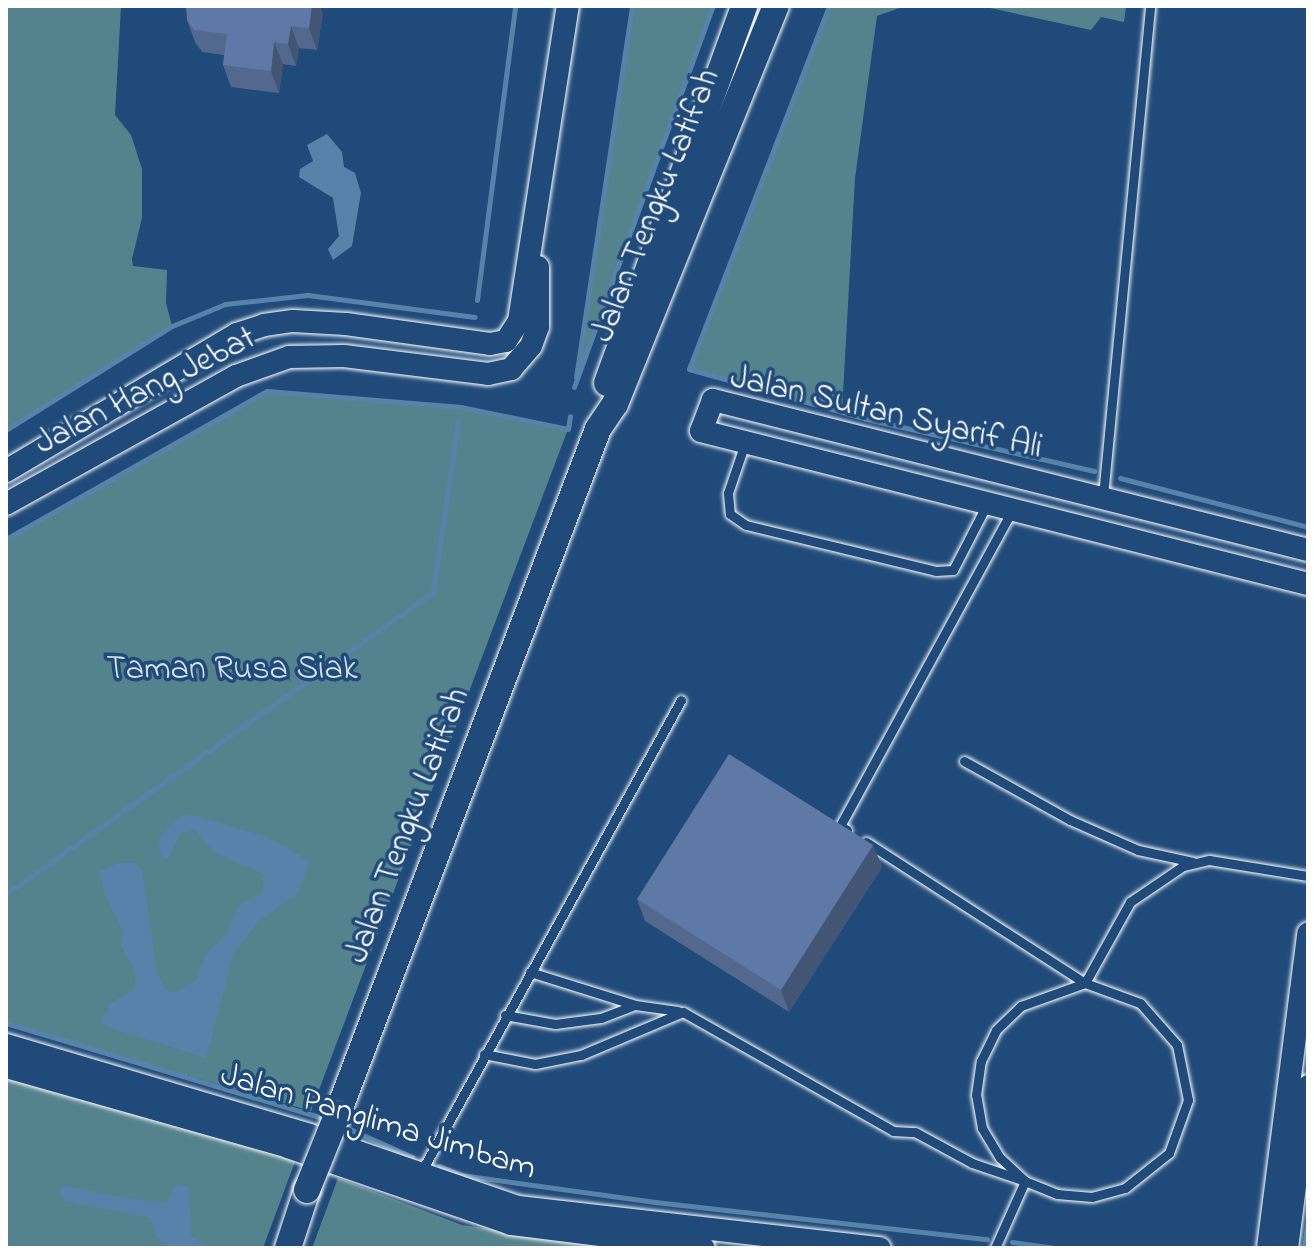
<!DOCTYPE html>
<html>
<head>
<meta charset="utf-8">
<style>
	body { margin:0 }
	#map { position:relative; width:1314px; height:1254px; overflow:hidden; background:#1f4a7a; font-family:"Indie Flower",sans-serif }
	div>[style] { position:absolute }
	.green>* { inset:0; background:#55838d }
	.water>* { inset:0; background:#5783aa }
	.stream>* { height:5px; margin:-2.5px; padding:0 2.5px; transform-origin:2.5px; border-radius:2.5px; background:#5783aa }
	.roads { filter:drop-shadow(0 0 2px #fff) drop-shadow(0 0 2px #fff) }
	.service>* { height:9px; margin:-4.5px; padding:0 4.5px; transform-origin:4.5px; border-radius:4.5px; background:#1f4a7a }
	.tertiary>* { height:22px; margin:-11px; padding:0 11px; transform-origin:11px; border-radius:11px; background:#1f4a7a }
	.secondary>* { height:26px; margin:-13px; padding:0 13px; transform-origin:13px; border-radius:13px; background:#1f4a7a }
	.bridges { filter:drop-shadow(0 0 2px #fff) drop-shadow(0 0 2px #fff) }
	.secondary-bridge>* { height:26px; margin:-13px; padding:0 13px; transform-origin:13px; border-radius:13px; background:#1f4a7a }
	.wall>* { inset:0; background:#52688f }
	.shaded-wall>* { inset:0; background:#425574 }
	.building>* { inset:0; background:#5f79a6 }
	span { translate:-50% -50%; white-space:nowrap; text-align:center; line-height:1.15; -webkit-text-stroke:7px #1f4a7a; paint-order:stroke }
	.street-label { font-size:34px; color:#fff }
	.park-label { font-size:34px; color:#d4e0e2 }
	.frame { position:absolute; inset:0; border:8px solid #fff; pointer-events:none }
</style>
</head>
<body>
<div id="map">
	<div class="green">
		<i style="clip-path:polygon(6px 6px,121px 6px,115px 115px,131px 135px,142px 169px,142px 218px,132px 259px,133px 266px,167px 270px,166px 303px,172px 326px,6px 430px)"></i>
		<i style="clip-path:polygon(632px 6px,713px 6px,574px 387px,579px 351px)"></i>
		<i style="clip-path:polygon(829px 6px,905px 6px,877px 16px,855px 178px,842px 412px,689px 369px)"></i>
		<i style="clip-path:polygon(981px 6px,1126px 6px,1124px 22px,1101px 17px,1091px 30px)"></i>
		<i style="clip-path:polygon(267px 391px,460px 407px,568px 429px,311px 1111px,6px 1023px,6px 539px)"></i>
		<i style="clip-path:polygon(6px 1076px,296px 1159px,263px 1248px,6px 1248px)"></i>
		<i style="clip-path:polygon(338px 1178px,462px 1225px,627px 1248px,312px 1248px)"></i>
	</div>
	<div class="water">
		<i style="clip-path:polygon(327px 134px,342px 152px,344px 167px,355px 173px,361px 193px,352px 246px,333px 260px,328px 249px,339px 236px,333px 198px,299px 177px,300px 169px,313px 161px,307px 145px)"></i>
		<i style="clip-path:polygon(192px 815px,268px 837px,309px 861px,299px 892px,258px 922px,234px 952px,206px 1058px,107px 1027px,100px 1019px,109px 1012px,109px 1004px,134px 990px,136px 972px,121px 946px,123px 931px,104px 893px,100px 871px,118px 863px,135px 863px,142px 870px,157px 973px,166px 990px,175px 993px,197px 979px,206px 954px,228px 933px,240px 904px,262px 894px,264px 874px,215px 853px,195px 830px,180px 833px,168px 859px,161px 855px,158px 843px,165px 830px,182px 816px)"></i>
		<i style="clip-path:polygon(177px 1183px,189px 1188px,191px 1236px,209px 1248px,169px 1248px,155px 1235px,151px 1218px,64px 1201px,60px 1191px,63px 1186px,150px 1202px,167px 1201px)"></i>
	</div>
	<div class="stream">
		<i style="left:829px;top:6px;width:389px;rotate:111.1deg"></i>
		<i style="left:689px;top:369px;width:185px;rotate:15.7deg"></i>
		<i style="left:867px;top:419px;width:233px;rotate:12.9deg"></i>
		<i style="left:477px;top:300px;width:296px;rotate:-82.6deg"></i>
		<i style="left:576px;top:377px;width:375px;rotate:-81.4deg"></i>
		<i style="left:574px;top:387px;width:406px;rotate:-70deg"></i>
		<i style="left:6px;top:430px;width:196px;rotate:-32.1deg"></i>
		<i style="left:172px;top:326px;width:57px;rotate:-22.5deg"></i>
		<i style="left:225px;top:304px;width:83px;rotate:-6.2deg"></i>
		<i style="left:308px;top:295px;width:168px;rotate:7.5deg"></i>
		<i style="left:1120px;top:478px;width:194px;rotate:14.6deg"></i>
		<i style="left:6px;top:539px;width:300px;rotate:-29.6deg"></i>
		<i style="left:267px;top:391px;width:195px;rotate:4.7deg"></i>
		<i style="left:461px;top:407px;width:109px;rotate:11.6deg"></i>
		<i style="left:568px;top:429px;width:13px;rotate:-81deg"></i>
		<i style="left:6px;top:894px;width:523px;rotate:-35.27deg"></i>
		<i style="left:433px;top:592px;width:174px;rotate:-81.7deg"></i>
		<i style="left:6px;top:1023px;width:335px;rotate:16.7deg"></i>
		<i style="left:343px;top:1126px;width:76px;rotate:24.2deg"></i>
		<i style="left:439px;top:1166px;width:24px;rotate:22deg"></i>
		<i style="left:461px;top:1175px;width:196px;rotate:7.9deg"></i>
		<i style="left:655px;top:1202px;width:334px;rotate:6.4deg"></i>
		<i style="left:1012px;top:1242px;width:43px;rotate:7.9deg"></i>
		<i style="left:1304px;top:1248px;width:27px;rotate:-82deg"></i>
	</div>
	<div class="roads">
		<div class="service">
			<i style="left:745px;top:443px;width:53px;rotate:108.8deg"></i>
			<i style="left:728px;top:493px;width:21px;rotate:85deg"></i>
			<i style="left:730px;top:514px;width:19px;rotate:35deg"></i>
			<i style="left:746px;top:525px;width:195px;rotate:13.6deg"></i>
			<i style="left:936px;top:571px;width:17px;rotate:-3deg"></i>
			<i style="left:953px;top:570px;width:74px;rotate:-62.7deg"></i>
			<i style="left:1103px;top:496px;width:492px;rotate:-84.5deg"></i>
			<i style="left:964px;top:761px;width:121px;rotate:29.1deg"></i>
			<i style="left:1070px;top:820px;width:74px;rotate:23.8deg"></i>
			<i style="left:1138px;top:850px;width:56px;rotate:12.3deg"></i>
			<i style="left:847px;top:830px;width:8px;rotate:-150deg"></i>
			<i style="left:840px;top:826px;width:360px;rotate:-61.4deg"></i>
			<i style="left:866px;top:842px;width:260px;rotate:32.8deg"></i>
			<i style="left:1085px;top:983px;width:59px;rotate:20deg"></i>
			<i style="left:1140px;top:1003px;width:56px;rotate:48.6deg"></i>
			<i style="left:1177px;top:1045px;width:56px;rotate:78.7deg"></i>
			<i style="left:1188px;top:1100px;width:56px;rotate:109.7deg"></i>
			<i style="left:1169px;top:1153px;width:56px;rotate:141.5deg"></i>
			<i style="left:1125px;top:1188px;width:34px;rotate:165deg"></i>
			<i style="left:1092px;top:1197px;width:35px;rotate:-175deg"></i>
			<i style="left:1057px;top:1194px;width:35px;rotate:-158deg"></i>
			<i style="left:1025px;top:1181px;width:34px;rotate:-137deg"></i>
			<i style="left:1000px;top:1158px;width:35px;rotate:-121deg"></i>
			<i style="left:982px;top:1128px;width:34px;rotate:-100deg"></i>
			<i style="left:976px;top:1095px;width:34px;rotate:-82deg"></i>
			<i style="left:981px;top:1061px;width:34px;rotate:-64deg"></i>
			<i style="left:996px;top:1030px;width:35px;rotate:-44deg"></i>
			<i style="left:1021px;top:1006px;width:68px;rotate:-19.8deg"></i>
			<i style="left:530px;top:972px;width:110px;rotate:17.4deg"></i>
			<i style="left:1085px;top:983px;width:93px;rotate:-60.9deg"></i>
			<i style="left:1130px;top:902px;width:64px;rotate:-34.2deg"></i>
			<i style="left:1183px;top:866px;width:27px;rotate:-13deg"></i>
			<i style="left:1209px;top:860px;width:100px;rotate:9.2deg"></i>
			<i style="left:505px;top:1015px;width:51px;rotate:10.2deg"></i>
			<i style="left:555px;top:1024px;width:46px;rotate:-7.4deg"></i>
			<i style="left:601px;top:1018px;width:36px;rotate:-21deg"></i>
			<i style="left:635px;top:1005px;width:43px;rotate:7.9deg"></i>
			<i style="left:484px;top:1054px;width:52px;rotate:11.1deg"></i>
			<i style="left:535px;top:1064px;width:47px;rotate:-11.1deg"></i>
			<i style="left:581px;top:1055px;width:111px;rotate:-22.9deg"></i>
			<i style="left:683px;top:1012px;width:241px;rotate:29.5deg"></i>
			<i style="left:893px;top:1131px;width:22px;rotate:3deg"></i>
			<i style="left:915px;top:1132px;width:65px;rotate:28.5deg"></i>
			<i style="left:972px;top:1163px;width:56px;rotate:18.8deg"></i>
			<i style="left:1025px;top:1181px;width:73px;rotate:114.1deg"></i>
			<i style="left:420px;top:1174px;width:541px;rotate:-61.16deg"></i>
		</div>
		<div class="tertiary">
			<i style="left:6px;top:471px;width:269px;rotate:-30.7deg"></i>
			<i style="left:237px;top:334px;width:28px;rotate:-18deg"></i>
			<i style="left:264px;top:325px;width:29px;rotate:-8deg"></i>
			<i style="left:293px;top:321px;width:53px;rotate:3.2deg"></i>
			<i style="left:346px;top:324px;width:145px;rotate:7.9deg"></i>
			<i style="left:490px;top:344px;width:16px;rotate:-11deg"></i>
			<i style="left:506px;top:341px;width:24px;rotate:-57deg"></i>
			<i style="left:519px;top:321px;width:319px;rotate:-81.2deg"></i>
			<i style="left:6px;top:504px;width:263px;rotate:-29.1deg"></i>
			<i style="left:236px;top:376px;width:56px;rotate:-19.7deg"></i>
			<i style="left:289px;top:357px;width:55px;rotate:-1deg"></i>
			<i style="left:344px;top:356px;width:145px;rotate:7.1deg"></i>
			<i style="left:488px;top:374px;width:24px;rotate:-12deg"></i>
			<i style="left:511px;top:369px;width:30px;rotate:-49deg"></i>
			<i style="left:531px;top:346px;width:20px;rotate:-70deg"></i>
			<i style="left:538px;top:327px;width:60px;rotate:-90deg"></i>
			<i style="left:1308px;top:550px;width:614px;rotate:-165.85deg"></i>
			<i style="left:713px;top:400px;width:33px;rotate:111deg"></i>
			<i style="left:701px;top:431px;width:626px;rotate:14.15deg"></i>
			<i style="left:6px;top:1045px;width:316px;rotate:16.5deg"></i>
			<i style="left:309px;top:1135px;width:221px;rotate:19deg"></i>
			<i style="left:518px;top:1207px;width:364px;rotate:6.5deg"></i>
			<i style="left:6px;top:1067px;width:293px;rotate:15.8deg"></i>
			<i style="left:288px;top:1147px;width:236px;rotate:19deg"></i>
			<i style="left:511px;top:1224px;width:194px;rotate:7.1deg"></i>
			<i style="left:1268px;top:1248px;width:317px;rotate:-82.7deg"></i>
			<i style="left:1287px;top:1248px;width:163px;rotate:-82.6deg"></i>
		</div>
		<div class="secondary">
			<i style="left:607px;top:383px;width:401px;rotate:-70deg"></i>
			<i style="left:336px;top:1118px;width:737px;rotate:-69.18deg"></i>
			<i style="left:598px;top:429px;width:30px;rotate:-56deg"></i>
			<i style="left:615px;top:404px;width:429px;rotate:-68deg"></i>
			<i style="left:288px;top:1248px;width:61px;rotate:-71.9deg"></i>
		</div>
	</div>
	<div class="bridges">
		<div class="secondary-bridge">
			<i style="left:307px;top:1190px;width:78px;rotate:-68.1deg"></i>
		</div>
	</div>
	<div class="wall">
		<i style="clip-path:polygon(323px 13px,317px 50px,299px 48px,296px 66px,283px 64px,279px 93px,231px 87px,223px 65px,224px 55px,202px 52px,195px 42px,187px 20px)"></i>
		<i style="clip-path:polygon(873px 845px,882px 867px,789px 1012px,645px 921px,637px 899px)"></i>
	</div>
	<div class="shaded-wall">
		<i style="clip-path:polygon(312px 6px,320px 6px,323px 13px,317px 50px,309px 28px)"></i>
		<i style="clip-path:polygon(291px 26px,299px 48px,296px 66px,288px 44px)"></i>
		<i style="clip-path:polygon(274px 42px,283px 64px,279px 93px,271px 71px)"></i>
		<i style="clip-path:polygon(873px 845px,882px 867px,789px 1012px,781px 990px)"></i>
	</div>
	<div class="building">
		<i style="clip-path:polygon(186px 6px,312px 6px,309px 28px,291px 26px,288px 44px,274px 42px,271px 71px,223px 65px,227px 34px,194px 30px,187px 20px)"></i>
		<i style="clip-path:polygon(729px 754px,873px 845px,781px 990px,637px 899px)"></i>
	</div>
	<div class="street-label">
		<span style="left:657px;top:206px;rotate:-68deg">Jalan Tengku Latifah</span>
		<span style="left:146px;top:392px;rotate:-27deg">Jalan Hang Jebat</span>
		<span style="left:886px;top:414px;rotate:13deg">Jalan Sultan Syarif Ali</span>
		<span style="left:409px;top:826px;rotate:-69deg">Jalan Tengku Latifah</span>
		<span style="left:378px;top:1123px;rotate:17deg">Jalan Panglima Jimbam</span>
	</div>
	<div class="park-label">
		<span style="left:232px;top:671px">Taman Rusa Siak</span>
	</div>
	<div class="frame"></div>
</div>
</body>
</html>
